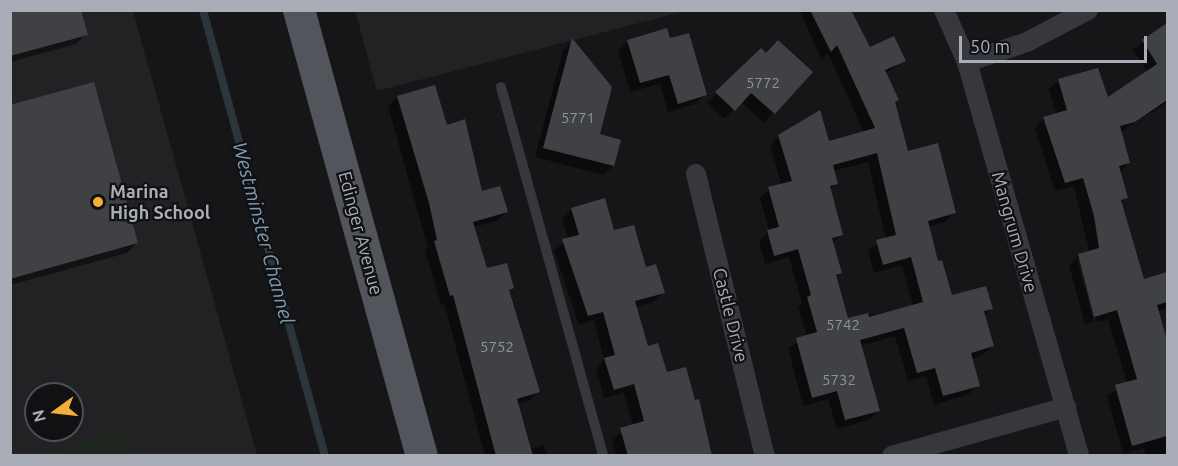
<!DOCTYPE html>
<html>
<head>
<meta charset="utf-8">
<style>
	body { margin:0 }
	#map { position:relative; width:1178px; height:466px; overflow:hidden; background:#161618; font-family:Ubuntu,sans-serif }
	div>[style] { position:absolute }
	.built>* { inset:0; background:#222225 }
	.green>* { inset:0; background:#1e261f }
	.shadow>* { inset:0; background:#0007 }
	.stream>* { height:8px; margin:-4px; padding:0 4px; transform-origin:4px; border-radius:4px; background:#2c353c }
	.building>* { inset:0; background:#404145 }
	.service>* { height:10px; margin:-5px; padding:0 5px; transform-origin:5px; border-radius:5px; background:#37383d }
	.minor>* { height:20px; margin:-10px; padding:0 10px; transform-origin:10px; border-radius:10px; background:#37383d }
	.primary>* { height:32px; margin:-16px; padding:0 16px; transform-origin:16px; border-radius:16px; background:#53555c }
	.dots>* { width:16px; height:16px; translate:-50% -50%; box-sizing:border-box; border:3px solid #111113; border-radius:50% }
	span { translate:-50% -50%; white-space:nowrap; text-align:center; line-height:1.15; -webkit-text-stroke:4.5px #111113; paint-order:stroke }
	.number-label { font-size:15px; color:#8e929b }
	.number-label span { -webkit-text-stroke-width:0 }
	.poi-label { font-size:18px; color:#a8adb8; font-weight:700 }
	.left { translate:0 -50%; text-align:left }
	.street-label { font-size:18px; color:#a8adb8 }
	.water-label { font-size:20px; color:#7f9bb3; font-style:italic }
	.frame { position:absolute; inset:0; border:12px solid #a8adb8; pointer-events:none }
	.north { position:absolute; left:24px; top:382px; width:60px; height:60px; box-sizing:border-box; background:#111113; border:2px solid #4d4f55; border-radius:50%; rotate:255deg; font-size:16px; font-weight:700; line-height:24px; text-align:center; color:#a8adb8 }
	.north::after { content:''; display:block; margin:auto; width:21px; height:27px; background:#f2b134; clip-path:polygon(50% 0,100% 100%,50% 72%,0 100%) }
	.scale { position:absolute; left:959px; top:36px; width:188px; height:27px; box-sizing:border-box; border:3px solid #a8adb8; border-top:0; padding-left:8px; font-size:18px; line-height:21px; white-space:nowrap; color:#a8adb8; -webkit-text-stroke:4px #111113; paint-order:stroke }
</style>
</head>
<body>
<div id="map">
	<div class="built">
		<i style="clip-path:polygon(355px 10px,685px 11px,377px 91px)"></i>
		<i style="clip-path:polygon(evenodd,10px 11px,133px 11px,257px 455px,11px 455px,10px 11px,36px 394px,72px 394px,72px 430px,36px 430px,36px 394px)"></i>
	</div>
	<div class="green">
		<i style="clip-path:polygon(128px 428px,135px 455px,34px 455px)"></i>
	</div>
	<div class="shadow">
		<i style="clip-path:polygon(10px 10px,86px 34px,76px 44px,10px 62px)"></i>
		<i style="clip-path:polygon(evenodd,799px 10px,850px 10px,869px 49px,904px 60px,885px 74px,897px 100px,894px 103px,907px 153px,954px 213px,945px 222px,928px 227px,937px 263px,951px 297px,991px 309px,984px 316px,992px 346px,983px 355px,971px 359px,978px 385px,969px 394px,934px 405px,926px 376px,908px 381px,895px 336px,860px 346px,878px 411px,869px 420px,837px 429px,828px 399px,803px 406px,788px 348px,807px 337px,798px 307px,802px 304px,789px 257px,765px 264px,759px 241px,769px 231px,760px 198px,769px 189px,781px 185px,770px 145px,779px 136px,828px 143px,864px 133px,828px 53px,822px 60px,799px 10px,868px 162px,886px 239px,868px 250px,874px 273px,902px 265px,913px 306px,847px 320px,835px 278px,840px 273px,832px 244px,841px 234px,829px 190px,836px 183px,833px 171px,868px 162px)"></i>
		<i style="clip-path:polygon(1168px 22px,1168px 102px,1120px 132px,1129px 163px,1119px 172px,1126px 198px,1120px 204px,1143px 281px,1168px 273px,1168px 308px,1157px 311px,1168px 346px,1168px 456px,1146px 456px,1144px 448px,1123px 454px,1107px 396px,1127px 383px,1108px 319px,1097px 322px,1081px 259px,1077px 259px,1094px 322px,1085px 325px,1069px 265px,1078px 256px,1089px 252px,1074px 186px,1055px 191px,1035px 128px,1044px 118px,1057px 115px,1049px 89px,1059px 80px,1107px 99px,1148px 72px,1133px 50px)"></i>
		<i style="clip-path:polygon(668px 40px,705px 95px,695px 104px,668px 112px,660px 84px,630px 92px,618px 51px,628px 41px)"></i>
		<i style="clip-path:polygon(572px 41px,598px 135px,613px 166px,603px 175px,535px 157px,563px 50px)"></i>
		<i style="clip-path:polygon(761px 50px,811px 72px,764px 123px,741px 102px,724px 119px,707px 103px)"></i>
		<i style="clip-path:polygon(397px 97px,445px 126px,481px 193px,506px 212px,497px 221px,473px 227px,486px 270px,512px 288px,508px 292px,538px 392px,529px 401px,517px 404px,530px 449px,544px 445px,547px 456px,485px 456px,444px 303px,441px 304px,425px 251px,428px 248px,388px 106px)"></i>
		<i style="clip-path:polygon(10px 107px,137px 243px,127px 253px,10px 285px)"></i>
		<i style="clip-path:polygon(572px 209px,613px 232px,663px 293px,653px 302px,635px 307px,646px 347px,711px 456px,616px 456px,612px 439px,633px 425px,624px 393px,604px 398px,596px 369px,604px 360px,594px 320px,579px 325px,554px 250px,568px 239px,562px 219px)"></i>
	</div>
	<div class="stream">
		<i style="left:203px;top:10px;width:462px;rotate:74.7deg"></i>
	</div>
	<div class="building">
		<i style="clip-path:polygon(10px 10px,81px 10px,88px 35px,10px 56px)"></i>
		<i style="clip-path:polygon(evenodd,810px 10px,851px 10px,870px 47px,894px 36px,906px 61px,885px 70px,899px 100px,895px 102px,908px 151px,938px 143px,956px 213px,928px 221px,938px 261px,942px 260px,952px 295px,986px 286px,993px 309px,984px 311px,994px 346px,971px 353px,980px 386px,943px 396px,935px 368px,917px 373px,904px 328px,860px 340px,880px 411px,845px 420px,837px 391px,812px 398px,796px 338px,817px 332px,807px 297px,811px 295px,798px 249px,774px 256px,767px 230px,779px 227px,768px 187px,792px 181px,778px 135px,820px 110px,829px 141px,875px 128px,837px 45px,831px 52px,810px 10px,877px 153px,896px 235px,876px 240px,883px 265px,911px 257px,923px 302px,869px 317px,868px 313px,848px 318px,836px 275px,842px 273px,832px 238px,843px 235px,830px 186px,838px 184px,833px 165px,877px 153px)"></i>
		<i style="clip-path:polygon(1167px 23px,1167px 100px,1135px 122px,1120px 126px,1130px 163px,1119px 166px,1128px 198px,1121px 200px,1144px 279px,1167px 272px,1167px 302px,1157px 305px,1167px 340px,1167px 436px,1132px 446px,1115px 385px,1137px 379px,1117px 310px,1094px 317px,1078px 254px,1099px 248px,1094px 216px,1083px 178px,1065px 183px,1043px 117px,1067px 110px,1058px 79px,1098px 68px,1108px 97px,1157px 64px,1142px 40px)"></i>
		<i style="clip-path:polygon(667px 28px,670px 38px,689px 33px,707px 95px,678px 104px,669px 75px,640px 83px,627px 40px)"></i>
		<i style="clip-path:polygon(572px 38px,612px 87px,600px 134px,621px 140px,614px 166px,543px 148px)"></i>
		<i style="clip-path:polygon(778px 40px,813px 72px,775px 114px,751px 93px,735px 111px,715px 92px,761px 48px,766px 53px)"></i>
		<i style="clip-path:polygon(94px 82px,138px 243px,10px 279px,10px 105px)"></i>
		<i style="clip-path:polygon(435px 85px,447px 125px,465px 119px,482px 191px,500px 186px,508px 212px,473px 222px,487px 268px,507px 263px,514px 288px,509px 290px,540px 392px,517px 399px,533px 456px,496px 456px,453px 295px,450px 296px,434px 241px,437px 240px,429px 203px,397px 96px)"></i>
		<i style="clip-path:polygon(605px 198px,614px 230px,634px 225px,646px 267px,656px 264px,665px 293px,635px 301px,648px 346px,658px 343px,667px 372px,686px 367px,695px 400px,699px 399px,712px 456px,628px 456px,620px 428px,644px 421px,634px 384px,614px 390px,604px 358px,615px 355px,603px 312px,588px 316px,562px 239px,579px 235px,571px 208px)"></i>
	</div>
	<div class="service">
		<i style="left:501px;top:87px;width:383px;rotate:74.5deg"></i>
	</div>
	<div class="minor">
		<i style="left:944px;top:10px;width:57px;rotate:66.1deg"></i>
		<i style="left:967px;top:62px;width:410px;rotate:74.1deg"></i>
		<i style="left:967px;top:62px;width:63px;rotate:-18.4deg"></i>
		<i style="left:1027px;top:42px;width:69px;rotate:-27.7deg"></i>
		<i style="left:696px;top:174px;width:290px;rotate:76.3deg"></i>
		<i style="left:892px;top:456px;width:181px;rotate:-15.7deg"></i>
	</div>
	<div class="primary">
		<i style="left:299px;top:10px;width:463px;rotate:74.6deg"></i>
	</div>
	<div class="dots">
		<i style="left:98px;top:202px;background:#f2b134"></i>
	</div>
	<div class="number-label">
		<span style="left:763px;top:83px">5772</span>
		<span style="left:578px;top:118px">5771</span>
		<span style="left:843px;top:325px">5742</span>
		<span style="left:497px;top:347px">5752</span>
		<span style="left:839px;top:380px">5732</span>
	</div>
	<div class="poi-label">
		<span class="left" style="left:110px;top:202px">Marina<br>High School</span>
	</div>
	<div class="street-label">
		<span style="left:1015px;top:232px;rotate:74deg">Mangrum Drive</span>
		<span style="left:361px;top:233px;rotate:75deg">Edinger Avenue</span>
		<span style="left:731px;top:315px;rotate:76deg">Castle Drive</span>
	</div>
	<div class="water-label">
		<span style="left:264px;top:233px;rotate:75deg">Westminster Channel</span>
	</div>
	<div class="frame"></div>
	<div class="north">N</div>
	<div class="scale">50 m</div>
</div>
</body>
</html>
